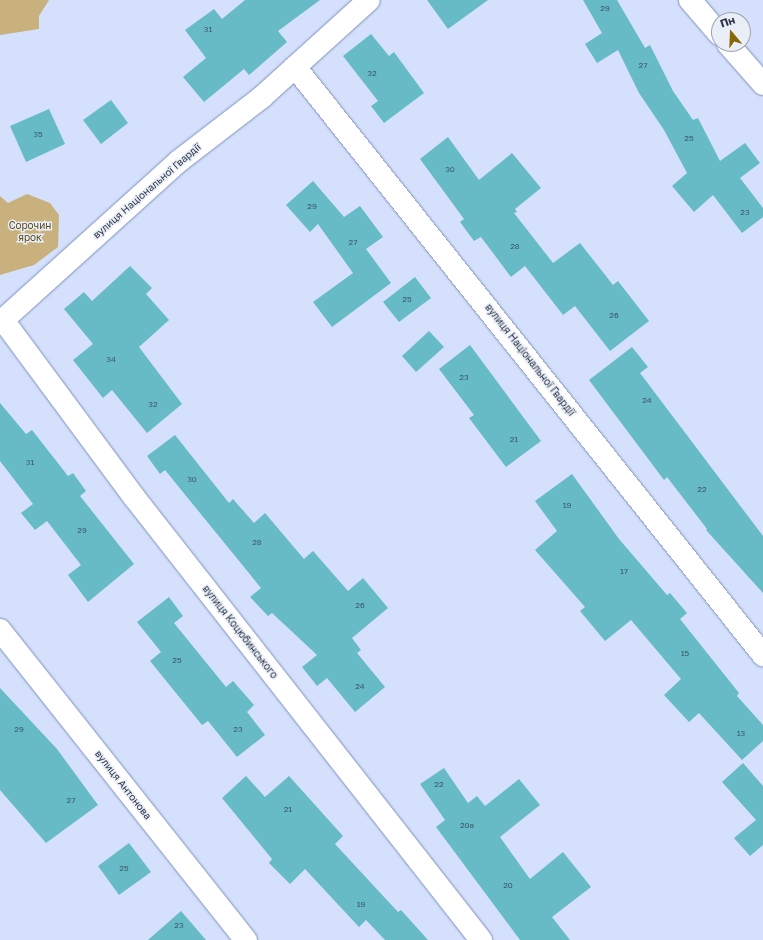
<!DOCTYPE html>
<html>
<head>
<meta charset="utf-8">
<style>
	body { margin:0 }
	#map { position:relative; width:763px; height:940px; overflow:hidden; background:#d4e0fc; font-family:"Golos Text",sans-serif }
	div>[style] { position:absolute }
	.green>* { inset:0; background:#c8b17c }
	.building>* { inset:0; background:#67bbc6 }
	.roads { filter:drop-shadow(0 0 1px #8092bd) drop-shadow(0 0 1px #8092bd) }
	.minor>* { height:22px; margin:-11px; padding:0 11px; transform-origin:11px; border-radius:11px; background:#fff }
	span { translate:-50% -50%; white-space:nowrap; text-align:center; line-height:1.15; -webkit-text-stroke:3px #e9eef7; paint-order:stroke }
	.number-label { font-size:8px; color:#3c5667 }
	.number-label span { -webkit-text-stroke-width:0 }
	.street-label { font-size:10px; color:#2d3547 }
	.park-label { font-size:10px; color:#5c491b }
	.north { position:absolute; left:711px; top:12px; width:40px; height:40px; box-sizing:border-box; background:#e9eef7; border:1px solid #9ea4b1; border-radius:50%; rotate:341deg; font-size:11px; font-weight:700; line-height:16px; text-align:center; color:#2d3547 }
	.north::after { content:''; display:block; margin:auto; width:14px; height:18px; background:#886804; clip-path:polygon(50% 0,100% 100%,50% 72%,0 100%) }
</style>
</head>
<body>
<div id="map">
	<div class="green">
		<i style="clip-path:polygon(0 0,49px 0,39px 16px,39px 29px,0 35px)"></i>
		<i style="clip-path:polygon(27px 194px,50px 203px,59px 215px,58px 247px,34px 265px,0 275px,0 196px,8px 203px)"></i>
	</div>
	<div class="building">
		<i style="clip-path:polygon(245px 0,320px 0,278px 31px,287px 42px,249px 75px,244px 69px,204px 102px,183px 77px,206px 58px,185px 30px,214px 9px,222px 19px)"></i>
		<i style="clip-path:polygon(427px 0,488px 0,448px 29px)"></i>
		<i style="clip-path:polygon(583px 0,617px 0,645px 48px,650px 45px,673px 91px,693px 120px,698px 118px,720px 161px,745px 143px,760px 163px,740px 178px,763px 208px,763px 217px,742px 233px,713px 195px,694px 212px,672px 186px,687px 173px,664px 130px,639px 93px,618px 50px,597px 63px,585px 44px,602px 33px)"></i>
		<i style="clip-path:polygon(371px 34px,389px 56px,394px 52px,424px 93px,384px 123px,371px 106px,378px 101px,343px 56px)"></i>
		<i style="clip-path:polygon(111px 100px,128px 123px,101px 144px,83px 120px)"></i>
		<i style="clip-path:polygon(49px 109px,65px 144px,26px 162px,10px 126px)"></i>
		<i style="clip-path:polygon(448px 137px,479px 180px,512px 153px,541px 188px,515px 209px,517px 212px,514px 213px,553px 263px,580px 243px,613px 285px,618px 281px,649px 321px,610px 351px,575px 306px,563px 315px,525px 266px,511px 277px,481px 237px,474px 241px,460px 222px,464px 219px,420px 159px)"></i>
		<i style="clip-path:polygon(313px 181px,344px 217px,360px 206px,383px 237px,366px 249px,391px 283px,332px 327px,313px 302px,353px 273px,318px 224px,310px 232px,286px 205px)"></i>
		<i style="clip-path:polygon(130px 266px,152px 288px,146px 294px,169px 320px,139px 347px,182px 404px,147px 433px,112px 390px,103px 398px,73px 360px,93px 344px,64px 309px,84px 292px,92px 301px)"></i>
		<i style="clip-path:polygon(415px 277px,431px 298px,399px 322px,383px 302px)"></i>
		<i style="clip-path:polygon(429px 331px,444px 347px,416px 372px,402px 356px)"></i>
		<i style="clip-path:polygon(470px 345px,541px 441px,506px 467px,469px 418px,474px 415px,439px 369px)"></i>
		<i style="clip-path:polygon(632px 347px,648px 367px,640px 373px,763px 536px,763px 593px,706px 530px,707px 529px,667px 477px,664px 480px,589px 380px)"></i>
		<i style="clip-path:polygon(0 403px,26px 434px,32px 430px,68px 476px,73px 473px,86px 491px,80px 496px,134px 564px,88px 602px,68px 575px,81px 565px,47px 521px,35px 530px,21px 513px,33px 504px,0 461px)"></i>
		<i style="clip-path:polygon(175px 435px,229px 503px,233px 499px,254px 523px,265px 513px,304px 559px,313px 551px,348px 591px,363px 578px,388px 608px,352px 638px,361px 650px,357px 653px,385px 687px,355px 712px,327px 678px,317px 686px,302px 667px,317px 655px,272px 613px,268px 616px,250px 597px,261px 588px,165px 470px,160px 474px,147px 456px)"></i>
		<i style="clip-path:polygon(572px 474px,619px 539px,667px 595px,670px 593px,687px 613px,680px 619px,739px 693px,737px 696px,763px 725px,763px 741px,742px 760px,699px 713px,689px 722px,664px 695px,681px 679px,631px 620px,605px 641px,580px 611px,585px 607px,535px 550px,557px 531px,535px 501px)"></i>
		<i style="clip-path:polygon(169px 597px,183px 616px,174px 623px,226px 687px,233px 681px,254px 705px,247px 712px,265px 735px,237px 757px,208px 721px,202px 725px,150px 661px,161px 652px,137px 622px)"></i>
		<i style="clip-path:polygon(0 688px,57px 749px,98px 805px,46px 843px,0 790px)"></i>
		<i style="clip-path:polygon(743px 763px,763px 786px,763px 845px,750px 856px,734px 838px,756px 820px,722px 782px)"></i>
		<i style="clip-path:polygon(444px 768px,468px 803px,477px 796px,485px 806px,519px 779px,540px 805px,500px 837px,530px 879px,563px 852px,591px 887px,552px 917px,570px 940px,520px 940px,436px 827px,445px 820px,420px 784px)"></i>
		<i style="clip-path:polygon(246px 776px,265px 797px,289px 776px,343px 836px,335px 844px,398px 912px,401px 910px,428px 940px,385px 940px,366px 920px,359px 927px,305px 869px,290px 884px,269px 863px,272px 859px,222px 798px)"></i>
		<i style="clip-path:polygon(129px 843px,151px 872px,119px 895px,98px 866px)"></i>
		<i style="clip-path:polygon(181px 911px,206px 940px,148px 940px)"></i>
	</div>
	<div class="roads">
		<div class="minor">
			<i style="left:690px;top:0;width:45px;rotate:49.5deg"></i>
			<i style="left:728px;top:44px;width:53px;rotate:48.8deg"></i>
			<i style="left:295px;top:67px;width:752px;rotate:51.48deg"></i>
			<i style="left:3px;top:320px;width:220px;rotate:53.5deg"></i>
			<i style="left:134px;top:497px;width:563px;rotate:51.93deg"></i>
			<i style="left:3px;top:320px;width:237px;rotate:-42.1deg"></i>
			<i style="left:179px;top:161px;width:105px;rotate:-37.6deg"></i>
			<i style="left:262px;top:97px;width:144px;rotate:-42.2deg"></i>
			<i style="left:0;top:630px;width:396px;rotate:51.6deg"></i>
		</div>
	</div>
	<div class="number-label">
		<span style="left:605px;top:9px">29</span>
		<span style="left:208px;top:30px">31</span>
		<span style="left:643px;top:66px">27</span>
		<span style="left:372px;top:74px">32</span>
		<span style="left:38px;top:135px">35</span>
		<span style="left:689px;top:139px">25</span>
		<span style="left:450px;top:170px">30</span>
		<span style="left:312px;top:207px">29</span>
		<span style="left:745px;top:213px">23</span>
		<span style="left:353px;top:243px">27</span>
		<span style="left:515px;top:247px">28</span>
		<span style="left:407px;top:300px">25</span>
		<span style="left:614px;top:316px">26</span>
		<span style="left:111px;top:360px">34</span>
		<span style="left:464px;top:378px">23</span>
		<span style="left:647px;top:401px">24</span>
		<span style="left:153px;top:405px">32</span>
		<span style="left:514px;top:440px">21</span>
		<span style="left:30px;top:463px">31</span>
		<span style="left:192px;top:480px">30</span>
		<span style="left:702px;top:490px">22</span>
		<span style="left:567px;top:506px">19</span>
		<span style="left:82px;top:531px">29</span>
		<span style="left:257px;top:543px">28</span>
		<span style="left:624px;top:572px">17</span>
		<span style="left:360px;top:606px">26</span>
		<span style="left:685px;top:654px">15</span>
		<span style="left:177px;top:661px">25</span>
		<span style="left:360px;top:687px">24</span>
		<span style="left:19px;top:730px">29</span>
		<span style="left:238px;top:730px">23</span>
		<span style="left:741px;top:734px">13</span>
		<span style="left:439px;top:785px">22</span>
		<span style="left:71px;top:801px">27</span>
		<span style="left:288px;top:810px">21</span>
		<span style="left:467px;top:826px">20а</span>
		<span style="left:124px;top:869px">25</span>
		<span style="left:508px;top:886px">20</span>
		<span style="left:361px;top:905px">19</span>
		<span style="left:179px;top:926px">23</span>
	</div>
	<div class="street-label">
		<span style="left:147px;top:191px;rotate:-41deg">вулиця Національної Гвардії</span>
		<span style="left:530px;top:360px;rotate:52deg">вулиця Національної Гвардії</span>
		<span style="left:240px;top:632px;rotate:52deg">вулиця Коцюбинського</span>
		<span style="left:123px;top:785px;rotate:52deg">вулиця Антонова</span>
	</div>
	<div class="park-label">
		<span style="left:30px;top:231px">Сорочин<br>ярок</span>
	</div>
	<div class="north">Пн</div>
</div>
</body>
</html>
